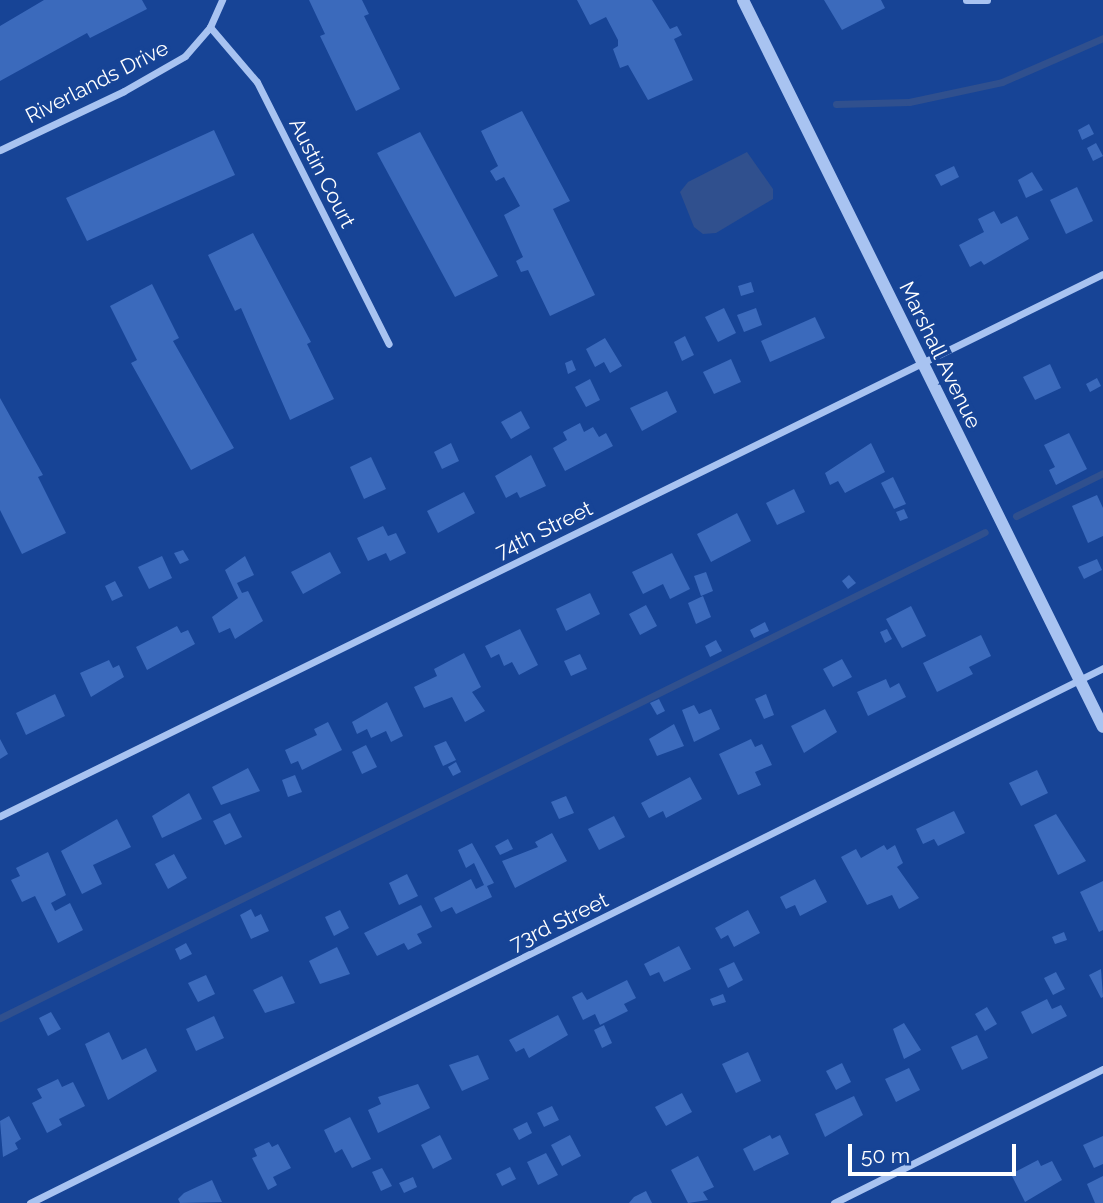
<!DOCTYPE html>
<html>
<head>
<meta charset="utf-8">
<style>
	body { margin:0 }
	#map { position:relative; width:1103px; height:1203px; overflow:hidden; background:#174496; font-family:Raleway,sans-serif }
	div>[style] { position:absolute }
	.water>* { inset:0; background:#30508e }
	.stream>* { height:7px; margin:-3.5px; padding:0 3.5px; transform-origin:3.5px; border-radius:3.5px; background:#30508e }
	.building>* { inset:0; background:#3b6abc }
	.minor>* { height:7px; margin:-3.5px; padding:0 3.5px; transform-origin:3.5px; border-radius:3.5px; background:#a8c3f1 }
	.tertiary>* { height:12px; margin:-6px; padding:0 6px; transform-origin:6px; border-radius:6px; background:#a8c3f1 }
	span { translate:-50% -50%; white-space:nowrap; text-align:center; line-height:1.15; -webkit-text-stroke:7px #174496; paint-order:stroke }
	.street-label { font-size:21px; color:#fff }
	.scale { position:absolute; left:848px; top:1144px; width:168px; height:32px; box-sizing:border-box; border:4px solid #fff; border-top:0; padding-left:9px; font-size:21px; line-height:24px; white-space:nowrap; color:#fff; -webkit-text-stroke:5px #174496; paint-order:stroke }
</style>
</head>
<body>
<div id="map">
	<div class="water">
		<i style="clip-path:polygon(747px 152px,773px 189px,773px 199px,716px 233px,703px 234px,694px 227px,680px 192px,688px 182px)"></i>
	</div>
	<div class="stream">
		<i style="left:836px;top:104px;width:73px;rotate:-1.6deg"></i>
		<i style="left:909px;top:102px;width:95px;rotate:-12.1deg"></i>
		<i style="left:1002px;top:82px;width:110px;rotate:-23.5deg"></i>
		<i style="left:1016px;top:516px;width:97px;rotate:-26.3deg"></i>
		<i style="left:0;top:1018px;width:1098px;rotate:-26.26deg"></i>
	</div>
	<div class="building">
		<i style="clip-path:polygon(44px 0,142px 0,147px 9px,90px 38px,87px 33px,0 81px,0 26px)"></i>
		<i style="clip-path:polygon(309px 0,362px 0,369px 14px,364px 16px,400px 89px,356px 111px,320px 36px,325px 34px)"></i>
		<i style="clip-path:polygon(577px 0,652px 0,670px 29px,677px 26px,682px 35px,674px 39px,693px 80px,648px 100px,628px 65px,620px 68px,613px 49px,618px 46px,618px 40px,606px 17px,590px 25px)"></i>
		<i style="clip-path:polygon(824px 0,881px 0,885px 8px,842px 30px)"></i>
		<i style="clip-path:polygon(522px 111px,570px 201px,553px 209px,595px 295px,550px 316px,528px 270px,521px 272px,516px 261px,523px 257px,504px 215px,520px 206px,504px 177px,496px 181px,490px 171px,498px 166px,481px 131px)"></i>
		<i style="clip-path:polygon(1089px 124px,1094px 134px,1082px 140px,1078px 130px)"></i>
		<i style="clip-path:polygon(214px 130px,235px 175px,87px 241px,66px 198px)"></i>
		<i style="clip-path:polygon(420px 132px,498px 276px,455px 297px,377px 153px)"></i>
		<i style="clip-path:polygon(1096px 143px,1103px 156px,1093px 161px,1087px 148px)"></i>
		<i style="clip-path:polygon(954px 166px,959px 177px,941px 186px,935px 175px)"></i>
		<i style="clip-path:polygon(1032px 172px,1043px 190px,1026px 198px,1018px 180px)"></i>
		<i style="clip-path:polygon(1077px 187px,1093px 221px,1066px 234px,1050px 200px)"></i>
		<i style="clip-path:polygon(994px 211px,1001px 224px,1017px 216px,1029px 239px,984px 265px,981px 261px,970px 267px,959px 245px,984px 232px,978px 219px)"></i>
		<i style="clip-path:polygon(253px 233px,311px 342px,307px 344px,334px 399px,290px 420px,241px 308px,235px 311px,208px 255px)"></i>
		<i style="clip-path:polygon(751px 282px,754px 292px,741px 296px,738px 286px)"></i>
		<i style="clip-path:polygon(152px 284px,179px 338px,173px 341px,234px 448px,191px 470px,131px 363px,137px 360px,110px 306px)"></i>
		<i style="clip-path:polygon(724px 308px,736px 333px,718px 342px,705px 317px)"></i>
		<i style="clip-path:polygon(756px 308px,762px 325px,744px 332px,737px 315px)"></i>
		<i style="clip-path:polygon(815px 317px,825px 338px,770px 362px,761px 341px)"></i>
		<i style="clip-path:polygon(685px 336px,694px 355px,682px 361px,674px 342px)"></i>
		<i style="clip-path:polygon(605px 338px,622px 366px,610px 373px,604px 362px,595px 367px,586px 349px)"></i>
		<i style="clip-path:polygon(731px 359px,741px 382px,714px 394px,703px 372px)"></i>
		<i style="clip-path:polygon(572px 360px,576px 370px,568px 374px,565px 363px)"></i>
		<i style="clip-path:polygon(1050px 364px,1061px 388px,1035px 400px,1023px 377px)"></i>
		<i style="clip-path:polygon(1097px 378px,1101px 386px,1090px 392px,1086px 384px)"></i>
		<i style="clip-path:polygon(590px 379px,600px 400px,586px 407px,575px 387px)"></i>
		<i style="clip-path:polygon(667px 391px,677px 412px,642px 431px,630px 408px)"></i>
		<i style="clip-path:polygon(0 398px,43px 475px,38px 477px,66px 533px,22px 554px,0 510px)"></i>
		<i style="clip-path:polygon(521px 411px,530px 428px,511px 439px,501px 422px)"></i>
		<i style="clip-path:polygon(580px 423px,584px 432px,593px 427px,599px 437px,606px 433px,613px 446px,565px 471px,553px 448px,567px 440px,563px 432px)"></i>
		<i style="clip-path:polygon(1069px 433px,1087px 469px,1056px 485px,1049px 470px,1055px 467px,1044px 445px)"></i>
		<i style="clip-path:polygon(451px 443px,459px 461px,442px 469px,434px 452px)"></i>
		<i style="clip-path:polygon(871px 443px,885px 472px,845px 493px,838px 481px,830px 485px,825px 473px)"></i>
		<i style="clip-path:polygon(531px 455px,546px 486px,520px 498px,517px 492px,506px 498px,495px 476px)"></i>
		<i style="clip-path:polygon(371px 457px,386px 489px,364px 499px,350px 467px)"></i>
		<i style="clip-path:polygon(893px 477px,906px 504px,894px 509px,881px 483px)"></i>
		<i style="clip-path:polygon(794px 489px,805px 512px,777px 525px,766px 503px)"></i>
		<i style="clip-path:polygon(464px 492px,475px 513px,438px 533px,427px 511px)"></i>
		<i style="clip-path:polygon(1097px 495px,1103px 508px,1103px 536px,1088px 543px,1072px 506px)"></i>
		<i style="clip-path:polygon(904px 509px,908px 518px,900px 521px,896px 512px)"></i>
		<i style="clip-path:polygon(737px 513px,751px 541px,711px 562px,697px 534px)"></i>
		<i style="clip-path:polygon(383px 526px,388px 536px,396px 533px,406px 553px,390px 561px,386px 553px,368px 561px,357px 538px)"></i>
		<i style="clip-path:polygon(183px 550px,189px 560px,180px 564px,174px 553px)"></i>
		<i style="clip-path:polygon(330px 552px,341px 573px,303px 594px,291px 572px)"></i>
		<i style="clip-path:polygon(672px 553px,690px 589px,670px 599px,663px 584px,643px 594px,632px 572px)"></i>
		<i style="clip-path:polygon(162px 556px,172px 578px,149px 589px,138px 567px)"></i>
		<i style="clip-path:polygon(245px 556px,254px 575px,237px 583px,242px 593px,248px 591px,263px 621px,235px 639px,230px 628px,219px 633px,212px 617px,238px 598px,225px 570px)"></i>
		<i style="clip-path:polygon(1097px 559px,1102px 570px,1084px 579px,1078px 567px)"></i>
		<i style="clip-path:polygon(706px 572px,713px 591px,701px 596px,694px 576px)"></i>
		<i style="clip-path:polygon(849px 575px,856px 583px,848px 589px,842px 581px)"></i>
		<i style="clip-path:polygon(115px 581px,123px 596px,112px 601px,105px 586px)"></i>
		<i style="clip-path:polygon(590px 593px,600px 614px,566px 631px,556px 609px)"></i>
		<i style="clip-path:polygon(703px 596px,711px 617px,696px 624px,688px 603px)"></i>
		<i style="clip-path:polygon(646px 605px,657px 626px,640px 635px,629px 614px)"></i>
		<i style="clip-path:polygon(911px 606px,926px 636px,902px 648px,886px 619px)"></i>
		<i style="clip-path:polygon(765px 622px,769px 631px,754px 638px,750px 630px)"></i>
		<i style="clip-path:polygon(177px 626px,181px 633px,188px 630px,195px 644px,147px 670px,136px 647px)"></i>
		<i style="clip-path:polygon(520px 629px,538px 665px,519px 675px,512px 662px,504px 666px,499px 654px,491px 658px,485px 646px)"></i>
		<i style="clip-path:polygon(887px 629px,892px 639px,885px 643px,880px 632px)"></i>
		<i style="clip-path:polygon(981px 635px,991px 656px,969px 667px,973px 674px,937px 692px,923px 663px)"></i>
		<i style="clip-path:polygon(716px 640px,722px 651px,710px 657px,705px 646px)"></i>
		<i style="clip-path:polygon(464px 653px,481px 687px,472px 692px,485px 711px,465px 722px,452px 697px,424px 708px,414px 687px,437px 676px,434px 669px)"></i>
		<i style="clip-path:polygon(580px 654px,587px 669px,571px 676px,564px 661px)"></i>
		<i style="clip-path:polygon(842px 659px,852px 677px,833px 687px,823px 669px)"></i>
		<i style="clip-path:polygon(109px 660px,113px 668px,119px 665px,124px 677px,91px 697px,80px 673px)"></i>
		<i style="clip-path:polygon(886px 679px,890px 688px,899px 683px,906px 697px,868px 716px,857px 692px)"></i>
		<i style="clip-path:polygon(55px 694px,65px 716px,26px 735px,16px 713px)"></i>
		<i style="clip-path:polygon(766px 694px,774px 715px,764px 719px,755px 699px)"></i>
		<i style="clip-path:polygon(659px 699px,665px 711px,657px 715px,650px 703px)"></i>
		<i style="clip-path:polygon(387px 702px,403px 736px,391px 742px,386px 731px,371px 738px,367px 729px,357px 734px,352px 722px)"></i>
		<i style="clip-path:polygon(694px 705px,699px 714px,711px 709px,720px 729px,694px 742px,682px 710px)"></i>
		<i style="clip-path:polygon(825px 709px,837px 732px,804px 753px,791px 726px)"></i>
		<i style="clip-path:polygon(328px 722px,342px 750px,302px 770px,298px 761px,291px 764px,285px 750px,317px 735px,314px 729px)"></i>
		<i style="clip-path:polygon(674px 724px,684px 746px,657px 756px,649px 739px)"></i>
		<i style="clip-path:polygon(0 739px,8px 754px,0 759px)"></i>
		<i style="clip-path:polygon(751px 739px,755px 747px,762px 744px,772px 765px,755px 772px,761px 785px,738px 795px,719px 754px)"></i>
		<i style="clip-path:polygon(446px 741px,456px 760px,443px 766px,434px 746px)"></i>
		<i style="clip-path:polygon(366px 745px,377px 767px,362px 774px,352px 752px)"></i>
		<i style="clip-path:polygon(456px 762px,461px 772px,453px 776px,448px 767px)"></i>
		<i style="clip-path:polygon(248px 768px,260px 791px,221px 805px,212px 787px)"></i>
		<i style="clip-path:polygon(1037px 770px,1048px 793px,1021px 806px,1009px 783px)"></i>
		<i style="clip-path:polygon(295px 775px,302px 792px,288px 797px,282px 780px)"></i>
		<i style="clip-path:polygon(690px 777px,702px 799px,666px 818px,663px 811px,649px 818px,641px 803px)"></i>
		<i style="clip-path:polygon(189px 793px,202px 819px,162px 838px,152px 816px)"></i>
		<i style="clip-path:polygon(566px 796px,574px 813px,559px 819px,551px 802px)"></i>
		<i style="clip-path:polygon(954px 811px,965px 833px,938px 846px,934px 839px,923px 844px,916px 829px)"></i>
		<i style="clip-path:polygon(230px 813px,242px 837px,225px 845px,213px 821px)"></i>
		<i style="clip-path:polygon(1056px 814px,1086px 861px,1058px 875px,1034px 825px)"></i>
		<i style="clip-path:polygon(614px 816px,625px 837px,599px 850px,588px 829px)"></i>
		<i style="clip-path:polygon(117px 819px,131px 847px,93px 865px,102px 884px,82px 894px,61px 851px)"></i>
		<i style="clip-path:polygon(552px 833px,567px 861px,515px 888px,502px 861px,538px 847px,535px 842px)"></i>
		<i style="clip-path:polygon(508px 839px,513px 849px,500px 855px,495px 846px)"></i>
		<i style="clip-path:polygon(472px 843px,494px 883px,487px 886px,492px 897px,456px 914px,452px 907px,441px 912px,434px 898px,471px 879px,476px 889px,484px 885px,474px 863px,466px 868px,458px 850px)"></i>
		<i style="clip-path:polygon(884px 845px,887px 850px,895px 845px,903px 863px,897px 867px,919px 898px,899px 909px,892px 895px,867px 905px,841px 857px,856px 849px,861px 858px)"></i>
		<i style="clip-path:polygon(48px 852px,66px 895px,51px 903px,55px 911px,70px 903px,83px 930px,58px 943px,35px 896px,22px 902px,11px 880px,20px 876px,16px 868px)"></i>
		<i style="clip-path:polygon(174px 854px,187px 878px,168px 889px,155px 864px)"></i>
		<i style="clip-path:polygon(407px 874px,418px 896px,399px 905px,389px 883px)"></i>
		<i style="clip-path:polygon(815px 879px,827px 902px,800px 916px,795px 905px,786px 909px,780px 897px)"></i>
		<i style="clip-path:polygon(1103px 881px,1103px 930px,1099px 932px,1080px 892px)"></i>
		<i style="clip-path:polygon(421px 905px,432px 927px,417px 934px,422px 943px,408px 950px,404px 943px,377px 956px,364px 933px)"></i>
		<i style="clip-path:polygon(251px 909px,255px 917px,261px 914px,269px 931px,251px 939px,240px 915px)"></i>
		<i style="clip-path:polygon(340px 910px,349px 928px,334px 936px,325px 917px)"></i>
		<i style="clip-path:polygon(748px 910px,760px 933px,734px 947px,728px 935px,721px 939px,715px 928px)"></i>
		<i style="clip-path:polygon(1064px 932px,1067px 940px,1055px 944px,1052px 937px)"></i>
		<i style="clip-path:polygon(186px 943px,192px 954px,180px 960px,175px 949px)"></i>
		<i style="clip-path:polygon(679px 946px,691px 969px,664px 982px,659px 972px,650px 976px,644px 964px)"></i>
		<i style="clip-path:polygon(337px 947px,350px 974px,320px 984px,309px 961px)"></i>
		<i style="clip-path:polygon(734px 962px,743px 980px,728px 988px,719px 969px)"></i>
		<i style="clip-path:polygon(1101px 969px,1103px 997px,1101px 998px,1089px 975px)"></i>
		<i style="clip-path:polygon(1056px 972px,1065px 989px,1053px 995px,1044px 978px)"></i>
		<i style="clip-path:polygon(206px 975px,215px 994px,198px 1002px,188px 983px)"></i>
		<i style="clip-path:polygon(282px 976px,295px 1003px,265px 1013px,253px 990px)"></i>
		<i style="clip-path:polygon(627px 980px,636px 998px,624px 1004px,628px 1011px,600px 1025px,595px 1014px,583px 1020px,572px 997px,582px 992px,587px 1000px)"></i>
		<i style="clip-path:polygon(723px 994px,726px 1002px,713px 1006px,710px 999px)"></i>
		<i style="clip-path:polygon(1047px 999px,1052px 1009px,1061px 1005px,1067px 1016px,1032px 1034px,1021px 1012px)"></i>
		<i style="clip-path:polygon(987px 1007px,997px 1024px,985px 1031px,975px 1014px)"></i>
		<i style="clip-path:polygon(51px 1012px,61px 1029px,48px 1036px,39px 1018px)"></i>
		<i style="clip-path:polygon(558px 1015px,568px 1035px,529px 1058px,524px 1048px,516px 1052px,509px 1040px)"></i>
		<i style="clip-path:polygon(214px 1016px,224px 1038px,196px 1051px,186px 1029px)"></i>
		<i style="clip-path:polygon(904px 1023px,921px 1050px,904px 1059px,893px 1029px)"></i>
		<i style="clip-path:polygon(604px 1025px,612px 1043px,602px 1048px,594px 1030px)"></i>
		<i style="clip-path:polygon(109px 1032px,122px 1060px,146px 1048px,157px 1071px,108px 1100px,85px 1044px)"></i>
		<i style="clip-path:polygon(977px 1035px,988px 1058px,962px 1070px,951px 1047px)"></i>
		<i style="clip-path:polygon(748px 1052px,761px 1081px,736px 1093px,722px 1064px)"></i>
		<i style="clip-path:polygon(478px 1055px,489px 1079px,462px 1091px,449px 1065px)"></i>
		<i style="clip-path:polygon(842px 1063px,851px 1082px,836px 1090px,826px 1071px)"></i>
		<i style="clip-path:polygon(909px 1068px,920px 1090px,896px 1102px,885px 1079px)"></i>
		<i style="clip-path:polygon(58px 1079px,62px 1087px,73px 1082px,85px 1106px,59px 1119px,62px 1125px,47px 1133px,32px 1103px,42px 1098px,37px 1089px)"></i>
		<i style="clip-path:polygon(418px 1084px,430px 1108px,378px 1133px,368px 1110px,381px 1104px,378px 1097px)"></i>
		<i style="clip-path:polygon(682px 1093px,692px 1112px,666px 1126px,655px 1107px)"></i>
		<i style="clip-path:polygon(854px 1096px,863px 1115px,825px 1137px,815px 1114px)"></i>
		<i style="clip-path:polygon(552px 1106px,559px 1120px,544px 1127px,537px 1113px)"></i>
		<i style="clip-path:polygon(9px 1116px,21px 1139px,15px 1143px,18px 1149px,3px 1157px,0 1121px)"></i>
		<i style="clip-path:polygon(350px 1117px,371px 1159px,352px 1168px,342px 1149px,335px 1153px,324px 1130px)"></i>
		<i style="clip-path:polygon(527px 1122px,532px 1133px,519px 1140px,513px 1129px)"></i>
		<i style="clip-path:polygon(440px 1135px,452px 1159px,433px 1169px,421px 1145px)"></i>
		<i style="clip-path:polygon(570px 1135px,581px 1156px,562px 1166px,551px 1145px)"></i>
		<i style="clip-path:polygon(770px 1135px,772px 1139px,780px 1135px,789px 1154px,754px 1171px,743px 1149px)"></i>
		<i style="clip-path:polygon(1103px 1136px,1103px 1164px,1094px 1168px,1083px 1145px)"></i>
		<i style="clip-path:polygon(269px 1142px,272px 1147px,278px 1144px,291px 1168px,273px 1177px,277px 1185px,268px 1190px,252px 1158px,257px 1156px,254px 1149px)"></i>
		<i style="clip-path:polygon(546px 1153px,558px 1175px,538px 1185px,527px 1162px)"></i>
		<i style="clip-path:polygon(698px 1156px,714px 1187px,703px 1192px,708px 1200px,688px 1203px,671px 1170px)"></i>
		<i style="clip-path:polygon(1038px 1160px,1041px 1166px,1052px 1161px,1062px 1180px,1025px 1202px,1011px 1174px)"></i>
		<i style="clip-path:polygon(510px 1167px,516px 1179px,502px 1186px,496px 1174px)"></i>
		<i style="clip-path:polygon(382px 1168px,392px 1186px,381px 1191px,372px 1172px)"></i>
		<i style="clip-path:polygon(1103px 1176px,1103px 1203px,1095px 1203px,1087px 1184px)"></i>
		<i style="clip-path:polygon(413px 1177px,417px 1187px,404px 1193px,399px 1183px)"></i>
		<i style="clip-path:polygon(212px 1180px,222px 1202px,180px 1203px,178px 1199px,184px 1193px)"></i>
		<i style="clip-path:polygon(646px 1191px,652px 1203px,629px 1203px,634px 1197px)"></i>
	</div>
	<div class="minor">
		<i style="left:966px;top:0;width:21px"></i>
		<i style="left:210px;top:27px;width:72px;rotate:49.5deg"></i>
		<i style="left:257px;top:82px;width:293px;rotate:63.3deg"></i>
		<i style="left:0;top:150px;width:137px;rotate:-25.4deg"></i>
		<i style="left:124px;top:91px;width:70px;rotate:-29.8deg"></i>
		<i style="left:185px;top:56px;width:38px;rotate:-49deg"></i>
		<i style="left:210px;top:27px;width:30px;rotate:-66deg"></i>
		<i style="left:0;top:816px;width:1229px;rotate:-26.17deg"></i>
		<i style="left:30px;top:1203px;width:1199px;rotate:-26.5deg"></i>
		<i style="left:834px;top:1203px;width:301px;rotate:-26.5deg"></i>
	</div>
	<div class="tertiary">
		<i style="left:743px;top:0;width:811px;rotate:63.66deg"></i>
	</div>
	<div class="street-label">
		<span style="left:97px;top:82px;rotate:-27deg">Riverlands Drive</span>
		<span style="left:322px;top:173px;rotate:63deg">Austin Court</span>
		<span style="left:940px;top:355px;rotate:64deg">Marshall Avenue</span>
		<span style="left:544px;top:530px;rotate:-26deg">74th Street</span>
		<span style="left:559px;top:922px;rotate:-26deg">73rd Street</span>
	</div>
	<div class="scale">50 m</div>
</div>
</body>
</html>
